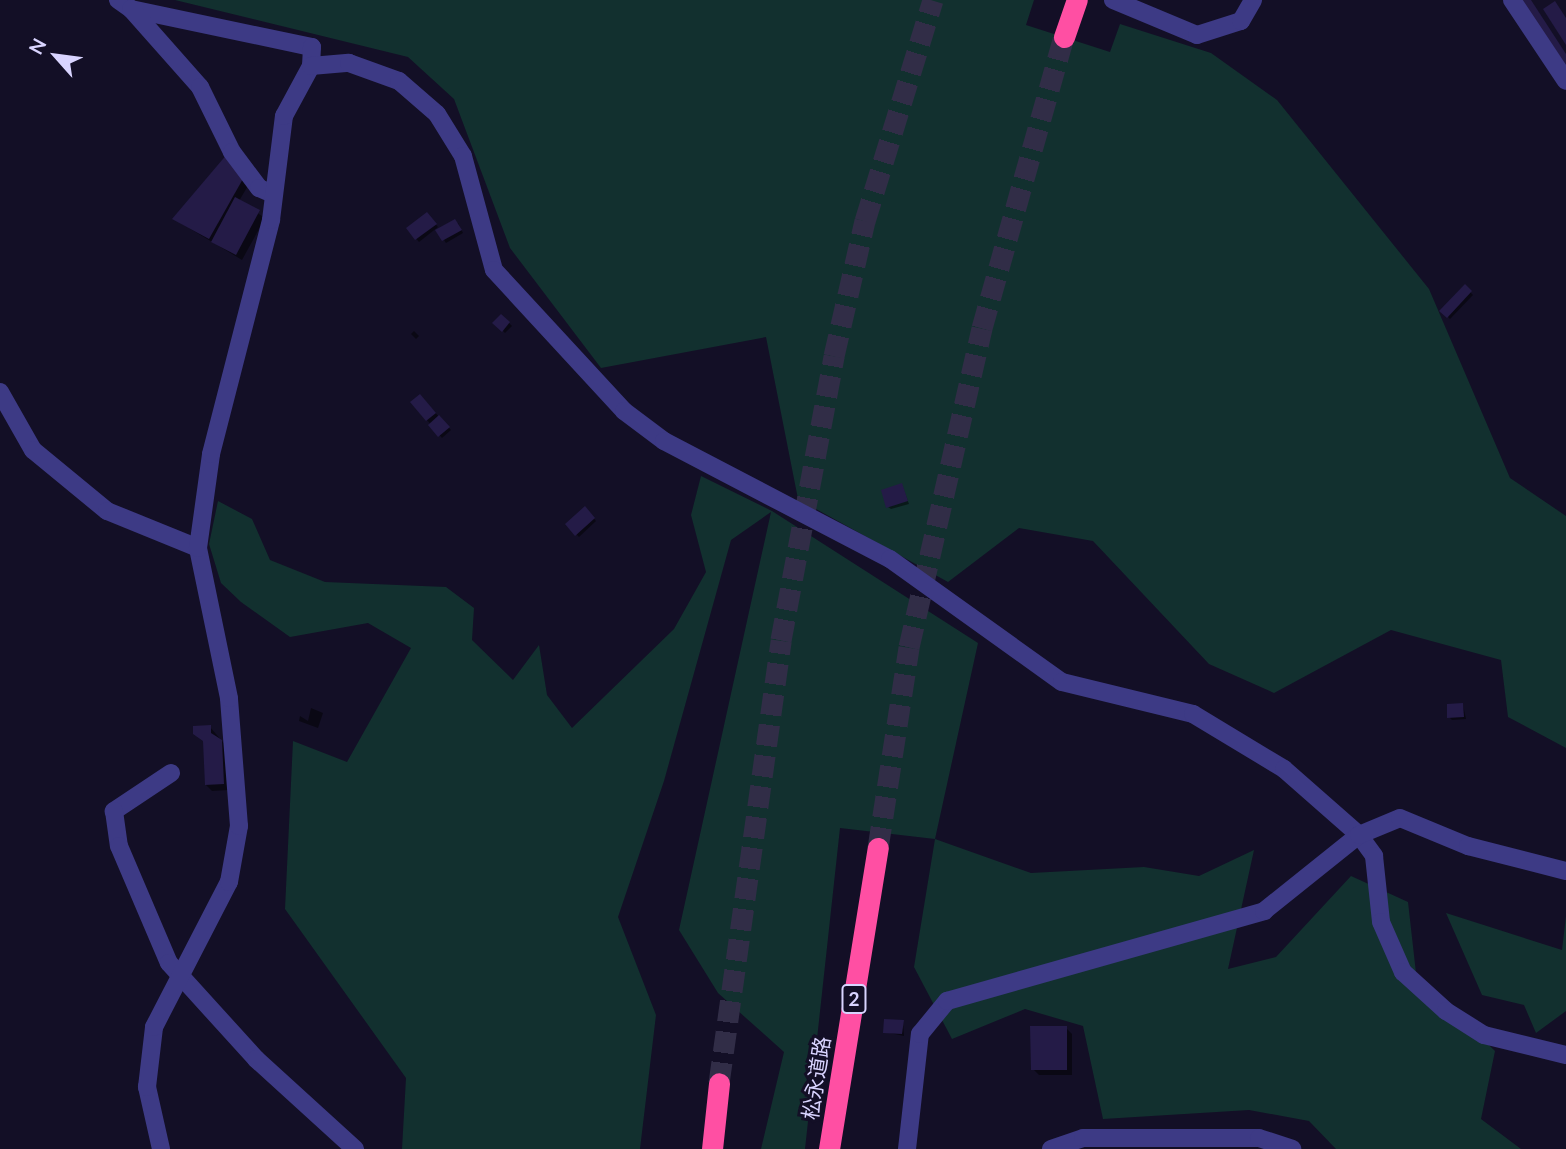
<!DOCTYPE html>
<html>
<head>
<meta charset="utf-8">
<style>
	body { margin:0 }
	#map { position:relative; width:1566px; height:1149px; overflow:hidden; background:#130f26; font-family:Lato,"Noto Sans JP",sans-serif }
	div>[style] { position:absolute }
	.green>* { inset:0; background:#12302f }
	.shadow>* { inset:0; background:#0007 }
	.building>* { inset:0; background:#241b47 }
	.highway-tunnel>* { height:21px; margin-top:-10.5px; transform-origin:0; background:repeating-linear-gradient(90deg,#312d47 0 21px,transparent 0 31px) }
	.minor>* { height:18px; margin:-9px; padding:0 9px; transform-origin:9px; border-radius:9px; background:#3d3a85 }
	.highway>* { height:21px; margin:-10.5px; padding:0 10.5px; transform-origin:10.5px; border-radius:10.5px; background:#ff4fa3 }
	span { translate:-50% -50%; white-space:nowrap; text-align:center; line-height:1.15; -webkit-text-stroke:6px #130f26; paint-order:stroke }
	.shield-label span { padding:2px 5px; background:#130f26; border:2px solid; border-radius:5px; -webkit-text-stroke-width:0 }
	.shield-label { font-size:19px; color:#d9d4ff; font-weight:700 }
	.street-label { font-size:21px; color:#d9d4ff }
	.north { position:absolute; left:21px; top:21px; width:70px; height:70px; -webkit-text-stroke:5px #130f26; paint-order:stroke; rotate:298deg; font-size:19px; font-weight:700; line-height:28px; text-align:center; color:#d9d4ff }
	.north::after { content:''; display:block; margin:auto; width:24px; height:32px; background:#d9d4ff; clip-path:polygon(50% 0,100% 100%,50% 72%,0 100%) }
</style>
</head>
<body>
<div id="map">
	<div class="green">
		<i style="clip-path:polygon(175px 0,1034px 0,1026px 25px,1110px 52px,1120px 24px,1211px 53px,1277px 100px,1429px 289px,1510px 478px,1566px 516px,1566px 748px,1508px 717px,1501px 660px,1391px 630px,1274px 693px,1209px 664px,1093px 541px,1019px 528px,948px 582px,798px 499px,766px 337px,601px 368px,510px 248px,454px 99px,408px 57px)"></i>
		<i style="clip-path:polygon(701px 476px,772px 511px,978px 643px,935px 839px,1031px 873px,1144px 867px,1199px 876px,1254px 850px,1228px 969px,1276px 957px,1351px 876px,1408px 902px,1416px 973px,1495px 1051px,1481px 1119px,1521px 1149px,1336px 1149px,1309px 1121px,1249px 1110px,1103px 1119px,1083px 1026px,1025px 1009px,952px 1039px,914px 967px,935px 839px,840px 828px,805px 1149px,761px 1149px,784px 1052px,718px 993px,679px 930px,771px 512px,731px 540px,664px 781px,618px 917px,656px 1015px,640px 1149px,402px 1149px,406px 1078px,285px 909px,293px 741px,347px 762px,411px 648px,368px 623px,290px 637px,241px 602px,221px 583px,209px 544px,218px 501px,252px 519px,270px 560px,325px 582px,446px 587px,474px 608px,472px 640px,513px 680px,539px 645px,547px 695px,572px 728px,674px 629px,706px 572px,691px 515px)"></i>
		<i style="clip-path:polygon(1446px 913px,1562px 950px,1566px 916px,1566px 1011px,1536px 1033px,1524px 1005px,1482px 995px)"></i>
	</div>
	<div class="shadow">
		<i style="clip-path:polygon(225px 158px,249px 184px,239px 201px,265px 218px,242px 260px,174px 219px)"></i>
		<i style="clip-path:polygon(427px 214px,438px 227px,419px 242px,408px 229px)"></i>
		<i style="clip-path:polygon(458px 223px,463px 233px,446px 243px,438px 231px)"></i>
		<i style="clip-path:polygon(1465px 287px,1473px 295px,1450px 319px,1442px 311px)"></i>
		<i style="clip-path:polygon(502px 316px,512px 326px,505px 333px,495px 323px)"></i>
		<i style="clip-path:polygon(414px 331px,419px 336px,416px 339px,411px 334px)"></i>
		<i style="clip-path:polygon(420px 396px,451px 430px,442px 438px,427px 420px)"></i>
		<i style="clip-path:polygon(902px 485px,909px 504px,891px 509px,888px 507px)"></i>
		<i style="clip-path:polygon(585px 508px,596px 521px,579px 537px,567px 524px)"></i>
		<i style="clip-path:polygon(1463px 705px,1466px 719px,1452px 720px,1449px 717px)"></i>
		<i style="clip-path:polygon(311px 708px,323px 713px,318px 728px,299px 721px,300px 716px,308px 721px)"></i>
		<i style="clip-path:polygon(210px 727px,228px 748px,229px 790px,212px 791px,206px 785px)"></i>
		<i style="clip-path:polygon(903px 1021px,904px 1036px,885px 1032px)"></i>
		<i style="clip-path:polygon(1066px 1028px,1072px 1034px,1072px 1075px,1039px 1075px,1033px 1069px)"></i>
	</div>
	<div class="building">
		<i style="clip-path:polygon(1521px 0,1531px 0,1566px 54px,1566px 65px)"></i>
		<i style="clip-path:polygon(1555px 1px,1566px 18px,1566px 45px,1543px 9px)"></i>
		<i style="clip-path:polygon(228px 153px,244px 177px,209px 239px,172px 219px)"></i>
		<i style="clip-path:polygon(235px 197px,260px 210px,236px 255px,211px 242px)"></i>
		<i style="clip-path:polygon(427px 212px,437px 224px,415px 240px,406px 228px)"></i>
		<i style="clip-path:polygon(455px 219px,462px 230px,442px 241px,435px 230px)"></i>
		<i style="clip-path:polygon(1465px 284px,1472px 291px,1447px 318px,1439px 311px)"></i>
		<i style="clip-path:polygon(501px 314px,510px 322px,502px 332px,492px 323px)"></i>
		<i style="clip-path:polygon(420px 394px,436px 413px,426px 421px,410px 402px)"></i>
		<i style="clip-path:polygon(439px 415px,450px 427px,438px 437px,428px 425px)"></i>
		<i style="clip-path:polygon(902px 483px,908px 501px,886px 508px,881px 490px)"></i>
		<i style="clip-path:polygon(585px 506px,595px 518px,575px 536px,565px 524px)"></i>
		<i style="clip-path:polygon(1463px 703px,1464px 717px,1447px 718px,1447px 704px)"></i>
		<i style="clip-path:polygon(211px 725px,211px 733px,222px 740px,224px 784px,205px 785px,203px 741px,193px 734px,193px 726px)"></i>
		<i style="clip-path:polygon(884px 1019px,904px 1020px,902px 1034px,883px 1033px)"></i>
		<i style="clip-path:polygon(1030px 1026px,1067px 1026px,1067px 1070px,1031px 1070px)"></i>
	</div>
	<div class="highway-tunnel">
		<i style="left:878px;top:848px;width:203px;rotate:-81.2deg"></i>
		<i style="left:909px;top:647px;width:327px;rotate:-77.1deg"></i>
		<i style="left:982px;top:328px;width:302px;rotate:-74.3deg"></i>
		<i style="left:719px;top:1083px;width:447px;rotate:-82deg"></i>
		<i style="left:781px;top:640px;width:289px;rotate:-79.4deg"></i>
		<i style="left:834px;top:356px;width:139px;rotate:-77.1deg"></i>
		<i style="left:865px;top:221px;width:231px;rotate:-72.9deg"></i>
	</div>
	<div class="minor">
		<i style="left:118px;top:0;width:16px;rotate:35deg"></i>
		<i style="left:131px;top:9px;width:185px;rotate:11.9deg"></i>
		<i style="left:312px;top:47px;width:19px;rotate:93deg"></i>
		<i style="left:1113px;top:0;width:91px;rotate:22.6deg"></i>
		<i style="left:1197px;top:35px;width:46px;rotate:-17.7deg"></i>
		<i style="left:1241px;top:21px;width:24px;rotate:-60deg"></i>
		<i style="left:1512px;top:0;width:97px;rotate:56.3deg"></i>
		<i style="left:131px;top:9px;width:104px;rotate:48.5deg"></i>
		<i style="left:200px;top:87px;width:72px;rotate:63.8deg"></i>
		<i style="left:232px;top:152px;width:45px;rotate:53.1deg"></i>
		<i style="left:259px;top:188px;width:15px;rotate:23deg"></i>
		<i style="left:0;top:392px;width:67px;rotate:60.4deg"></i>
		<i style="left:33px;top:450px;width:96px;rotate:39.5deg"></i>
		<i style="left:107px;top:511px;width:98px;rotate:22.1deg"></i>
		<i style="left:171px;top:773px;width:69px;rotate:146.3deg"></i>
		<i style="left:114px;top:811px;width:35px;rotate:82deg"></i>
		<i style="left:119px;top:846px;width:127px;rotate:66.9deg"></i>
		<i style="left:169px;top:963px;width:130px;rotate:47.8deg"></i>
		<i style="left:256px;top:1059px;width:134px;rotate:42.3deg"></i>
		<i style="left:161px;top:1149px;width:64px;rotate:-102.7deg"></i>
		<i style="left:147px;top:1087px;width:60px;rotate:-83.3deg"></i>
		<i style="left:154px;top:1027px;width:163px;rotate:-62.7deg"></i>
		<i style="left:229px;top:882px;width:57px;rotate:-79.9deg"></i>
		<i style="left:239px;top:826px;width:128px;rotate:-94.5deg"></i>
		<i style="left:229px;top:698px;width:153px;rotate:-101.7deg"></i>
		<i style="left:198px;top:548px;width:95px;rotate:-82.1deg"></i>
		<i style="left:211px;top:454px;width:242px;rotate:-75.6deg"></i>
		<i style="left:271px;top:220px;width:105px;rotate:-82.9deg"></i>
		<i style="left:284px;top:116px;width:57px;rotate:-61.6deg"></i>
		<i style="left:311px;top:66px;width:38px;rotate:-5deg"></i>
		<i style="left:349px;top:63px;width:53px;rotate:19.8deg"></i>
		<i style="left:399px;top:81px;width:50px;rotate:41deg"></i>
		<i style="left:437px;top:114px;width:49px;rotate:58.2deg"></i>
		<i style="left:463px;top:156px;width:118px;rotate:74.8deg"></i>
		<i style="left:494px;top:270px;width:192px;rotate:47.3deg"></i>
		<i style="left:624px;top:411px;width:50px;rotate:36.9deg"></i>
		<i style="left:664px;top:441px;width:255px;rotate:27.6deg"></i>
		<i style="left:890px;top:559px;width:211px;rotate:35.6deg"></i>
		<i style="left:1062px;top:682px;width:135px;rotate:13.7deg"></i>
		<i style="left:1193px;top:714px;width:106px;rotate:31.1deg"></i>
		<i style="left:1284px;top:769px;width:100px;rotate:41.3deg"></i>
		<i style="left:1359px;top:835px;width:26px;rotate:54deg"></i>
		<i style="left:1374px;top:856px;width:66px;rotate:83.9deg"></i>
		<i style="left:1381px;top:922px;width:55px;rotate:66.3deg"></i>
		<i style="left:1403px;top:972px;width:58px;rotate:42.2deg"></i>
		<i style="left:1446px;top:1011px;width:45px;rotate:32.3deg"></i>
		<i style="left:1484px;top:1035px;width:84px;rotate:13.7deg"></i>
		<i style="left:907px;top:1149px;width:116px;rotate:-83.6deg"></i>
		<i style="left:920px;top:1034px;width:43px;rotate:-50.7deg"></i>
		<i style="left:947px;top:1001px;width:330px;rotate:-15.8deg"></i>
		<i style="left:1264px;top:911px;width:122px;rotate:-38.7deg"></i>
		<i style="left:1359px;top:835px;width:44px;rotate:-22.5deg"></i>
		<i style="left:1400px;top:818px;width:74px;rotate:22.4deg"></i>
		<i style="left:1468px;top:846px;width:101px;rotate:14.3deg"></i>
		<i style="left:1051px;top:1149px;width:34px;rotate:-19deg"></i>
		<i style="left:1083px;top:1138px;width:176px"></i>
		<i style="left:1259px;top:1138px;width:35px;rotate:18deg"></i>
	</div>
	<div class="highway">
		<i style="left:1064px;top:37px;width:39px;rotate:-71deg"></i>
		<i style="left:712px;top:1149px;width:66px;rotate:-83.9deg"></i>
		<i style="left:829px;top:1149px;width:305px;rotate:-80.8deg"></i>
	</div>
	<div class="shield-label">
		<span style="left:854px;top:999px">2</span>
	</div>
	<div class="street-label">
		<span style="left:816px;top:1078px;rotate:-81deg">松永道路</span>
	</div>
	<div class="north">N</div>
</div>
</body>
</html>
